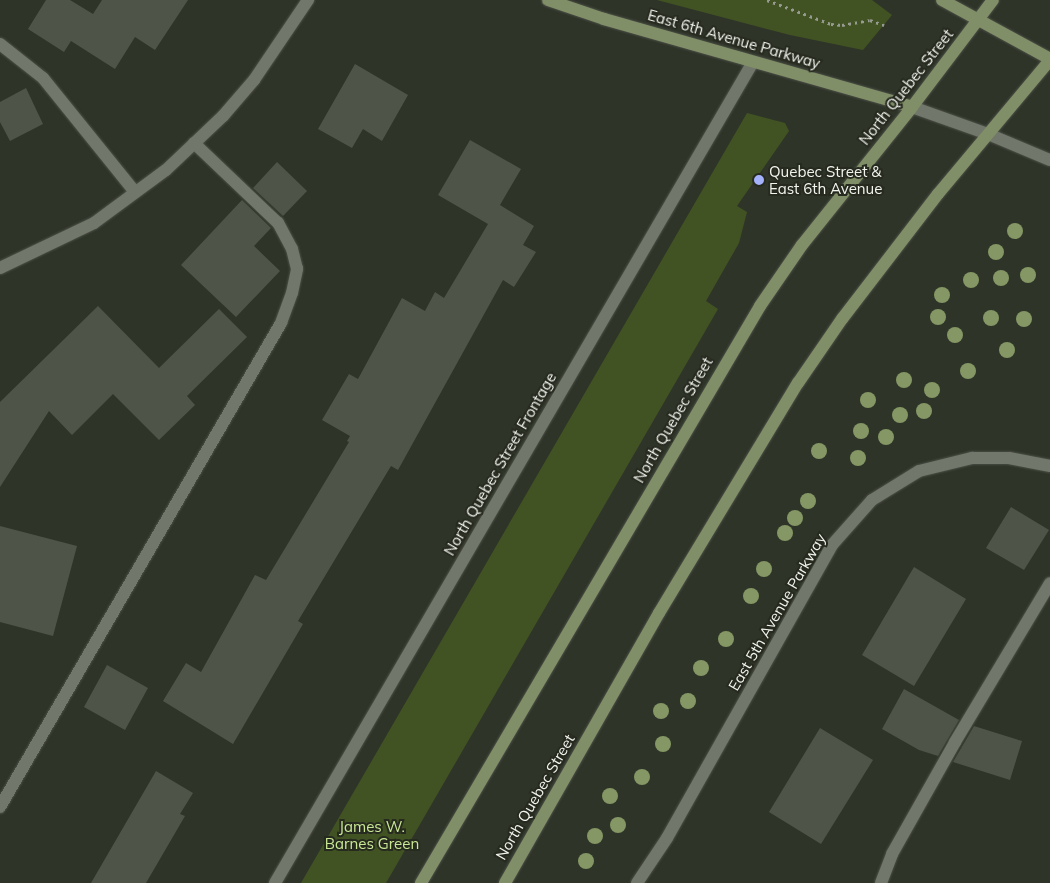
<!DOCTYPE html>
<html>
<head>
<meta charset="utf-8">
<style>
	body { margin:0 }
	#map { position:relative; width:1050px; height:883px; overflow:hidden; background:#2f3429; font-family:Mulish,sans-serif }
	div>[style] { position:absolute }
	.green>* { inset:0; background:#425323 }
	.building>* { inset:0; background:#4f5448 }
	.path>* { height:3px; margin-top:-1.5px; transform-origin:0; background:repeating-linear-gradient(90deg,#969a91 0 2.5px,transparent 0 6.5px) }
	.roads { filter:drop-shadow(0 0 1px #4c5046) drop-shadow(0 0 1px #4c5046) }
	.service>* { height:12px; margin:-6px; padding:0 6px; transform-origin:6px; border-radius:6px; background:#71776a }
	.minor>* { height:12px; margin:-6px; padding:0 6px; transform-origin:6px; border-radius:6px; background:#71776a }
	.tertiary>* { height:12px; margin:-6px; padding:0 6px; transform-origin:6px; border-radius:6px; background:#71776a }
	.secondary>* { height:12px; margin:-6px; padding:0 6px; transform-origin:6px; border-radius:6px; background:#818f68 }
	.trees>* { width:16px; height:16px; margin:-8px; border-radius:50%; background:#849764 }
	.dots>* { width:14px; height:14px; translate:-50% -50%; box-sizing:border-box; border:2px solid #262a1f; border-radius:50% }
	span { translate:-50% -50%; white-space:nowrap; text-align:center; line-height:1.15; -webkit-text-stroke:4px #262a1f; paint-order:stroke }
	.street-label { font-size:15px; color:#f2f5ee }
	.poi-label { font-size:15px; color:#f2f5ee }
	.left { translate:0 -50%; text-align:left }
	.park-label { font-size:15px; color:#c9e895 }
</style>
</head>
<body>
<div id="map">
	<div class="green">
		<i style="clip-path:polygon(657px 0,872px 0,892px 15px,863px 50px,790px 35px)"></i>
		<i style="clip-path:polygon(747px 113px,785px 123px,789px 131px,737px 206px,747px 212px,739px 243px,706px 301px,718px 309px,386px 883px,301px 883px)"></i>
	</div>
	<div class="building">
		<i style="clip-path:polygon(46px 0,70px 0,93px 14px,102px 0,188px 0,155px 50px,135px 37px,115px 69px,71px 41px,64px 52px,28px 29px)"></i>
		<i style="clip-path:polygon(355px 64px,408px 95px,382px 141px,363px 129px,352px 148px,318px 129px)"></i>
		<i style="clip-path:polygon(26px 88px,43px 124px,10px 141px,0 122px,0 102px)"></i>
		<i style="clip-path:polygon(470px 140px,521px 169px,500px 205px,534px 226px,523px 245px,536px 252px,514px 287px,503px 280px,398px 470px,391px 466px,298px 621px,303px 624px,233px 744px,163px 701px,186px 663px,201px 672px,255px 575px,266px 580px,349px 442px,347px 441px,350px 436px,322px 420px,349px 374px,358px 379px,402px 298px,425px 311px,435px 292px,444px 298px,488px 224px,438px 195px)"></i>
		<i style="clip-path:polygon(277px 162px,307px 191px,283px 216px,253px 188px)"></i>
		<i style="clip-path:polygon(242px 200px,271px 228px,254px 246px,280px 271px,236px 317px,181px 265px)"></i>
		<i style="clip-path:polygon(98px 306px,159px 368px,219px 309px,247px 337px,187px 396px,195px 405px,159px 440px,113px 394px,72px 435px,49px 411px,0 487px,0 402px)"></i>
		<i style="clip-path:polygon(1011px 507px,1049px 530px,1024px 570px,986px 548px)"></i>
		<i style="clip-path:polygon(0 526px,77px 546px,53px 636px,0 622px)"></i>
		<i style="clip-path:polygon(914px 567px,966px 599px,914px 686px,862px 655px)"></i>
		<i style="clip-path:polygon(107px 665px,148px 688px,125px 730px,84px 707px)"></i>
		<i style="clip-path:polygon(904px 689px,959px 720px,938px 756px,919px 750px,882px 729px)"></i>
		<i style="clip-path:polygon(974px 726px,1022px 741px,1010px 780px,953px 762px)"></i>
		<i style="clip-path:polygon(820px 728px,873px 760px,821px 844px,769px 812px)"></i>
		<i style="clip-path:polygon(156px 771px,193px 793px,180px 814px,185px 816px,146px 883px,91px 883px)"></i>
	</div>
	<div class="path">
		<i style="left:767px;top:0;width:68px;rotate:20.6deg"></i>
		<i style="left:831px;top:24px;width:11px;rotate:5deg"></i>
		<i style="left:842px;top:25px;width:28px;rotate:-10deg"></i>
		<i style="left:870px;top:20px;width:15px;rotate:20deg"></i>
	</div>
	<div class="roads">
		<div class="service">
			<i style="left:0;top:44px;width:55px;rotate:38.3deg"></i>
			<i style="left:43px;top:78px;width:146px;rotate:51.1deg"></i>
			<i style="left:0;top:807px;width:560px;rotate:-59.86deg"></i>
			<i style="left:281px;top:323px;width:32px;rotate:-70deg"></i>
			<i style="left:292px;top:293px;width:25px;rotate:-78deg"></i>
			<i style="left:297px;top:269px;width:21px;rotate:-104deg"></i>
			<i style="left:292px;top:249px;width:30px;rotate:-118deg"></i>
			<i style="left:278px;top:223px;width:116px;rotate:-136.4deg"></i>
			<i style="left:881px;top:883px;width:31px;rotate:-69deg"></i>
			<i style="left:892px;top:854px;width:129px;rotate:-60.6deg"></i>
			<i style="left:955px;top:742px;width:185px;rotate:-59.1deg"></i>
		</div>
		<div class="minor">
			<i style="left:0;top:268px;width:104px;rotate:-25.6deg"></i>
			<i style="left:94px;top:223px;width:89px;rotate:-36.4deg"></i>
			<i style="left:166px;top:170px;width:79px;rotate:-43.5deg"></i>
			<i style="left:223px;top:116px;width:48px;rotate:-49.3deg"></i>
			<i style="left:254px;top:80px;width:97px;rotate:-56deg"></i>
			<i style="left:275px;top:883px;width:950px;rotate:-59.79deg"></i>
			<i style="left:637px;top:883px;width:54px;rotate:-56.3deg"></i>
			<i style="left:667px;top:838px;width:336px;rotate:-60.6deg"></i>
			<i style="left:832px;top:545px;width:60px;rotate:-48.4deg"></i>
			<i style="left:872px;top:500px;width:55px;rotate:-31.7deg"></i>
			<i style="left:919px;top:471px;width:55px;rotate:-13.8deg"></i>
			<i style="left:972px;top:458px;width:37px"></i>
			<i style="left:1009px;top:458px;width:42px;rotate:11deg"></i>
		</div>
		<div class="tertiary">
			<i style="left:912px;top:107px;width:81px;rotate:19.6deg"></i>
			<i style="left:988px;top:134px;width:67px;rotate:22.8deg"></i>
		</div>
		<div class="secondary">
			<i style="left:548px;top:0;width:59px;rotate:18.7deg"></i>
			<i style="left:604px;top:19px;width:320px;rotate:15.9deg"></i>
			<i style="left:942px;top:0;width:123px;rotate:28.6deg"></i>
			<i style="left:421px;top:883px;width:669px;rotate:-59.56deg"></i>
			<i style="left:760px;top:306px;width:74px;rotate:-55.5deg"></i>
			<i style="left:802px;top:245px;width:176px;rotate:-51.4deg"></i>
			<i style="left:912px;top:107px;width:134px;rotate:-52.9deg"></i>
			<i style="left:505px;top:883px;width:311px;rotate:-60.3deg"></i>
			<i style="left:659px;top:613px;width:269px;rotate:-58.9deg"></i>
			<i style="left:798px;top:383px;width:78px;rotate:-55.5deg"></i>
			<i style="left:842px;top:319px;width:158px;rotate:-52.5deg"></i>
			<i style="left:938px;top:194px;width:175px;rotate:-50.1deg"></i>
		</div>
	</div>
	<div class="trees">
		<i style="left:1015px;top:231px"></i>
		<i style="left:996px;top:252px"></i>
		<i style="left:1028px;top:275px"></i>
		<i style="left:1001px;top:278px"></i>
		<i style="left:971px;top:280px"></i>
		<i style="left:942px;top:295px"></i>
		<i style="left:938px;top:317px"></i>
		<i style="left:991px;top:318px"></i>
		<i style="left:1024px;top:319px"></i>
		<i style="left:955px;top:335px"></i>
		<i style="left:1007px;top:350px"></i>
		<i style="left:968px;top:371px"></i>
		<i style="left:904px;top:380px"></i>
		<i style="left:932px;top:390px"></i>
		<i style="left:868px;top:400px"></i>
		<i style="left:924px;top:411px"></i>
		<i style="left:900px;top:415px"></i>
		<i style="left:861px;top:431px"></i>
		<i style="left:886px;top:437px"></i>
		<i style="left:819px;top:451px"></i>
		<i style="left:858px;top:458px"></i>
		<i style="left:808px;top:501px"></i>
		<i style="left:795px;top:518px"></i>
		<i style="left:785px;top:533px"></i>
		<i style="left:764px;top:569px"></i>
		<i style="left:751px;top:596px"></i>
		<i style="left:726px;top:639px"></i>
		<i style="left:701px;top:668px"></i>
		<i style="left:688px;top:701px"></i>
		<i style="left:661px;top:711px"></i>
		<i style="left:663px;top:744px"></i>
		<i style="left:642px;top:777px"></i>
		<i style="left:610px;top:796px"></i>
		<i style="left:618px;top:825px"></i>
		<i style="left:595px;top:836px"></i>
		<i style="left:586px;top:861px"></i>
	</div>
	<div class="dots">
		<i style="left:759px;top:180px;background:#a4b2fc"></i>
	</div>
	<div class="street-label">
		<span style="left:734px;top:39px;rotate:16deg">East 6th Avenue Parkway</span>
		<span style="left:906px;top:87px;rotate:-52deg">North Quebec Street</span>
		<span style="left:673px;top:420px;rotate:-60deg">North Quebec Street</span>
		<span style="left:500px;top:464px;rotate:-60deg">North Quebec Street Frontage</span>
		<span style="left:777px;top:612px;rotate:-60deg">East 5th Avenue Parkway</span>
		<span style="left:535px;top:797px;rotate:-60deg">North Quebec Street</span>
	</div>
	<div class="poi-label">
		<span class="left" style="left:769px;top:180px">Quebec Street &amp;<br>East 6th Avenue</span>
	</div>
	<div class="park-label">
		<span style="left:372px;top:835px">James W.<br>Barnes Green</span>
	</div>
</div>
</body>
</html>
